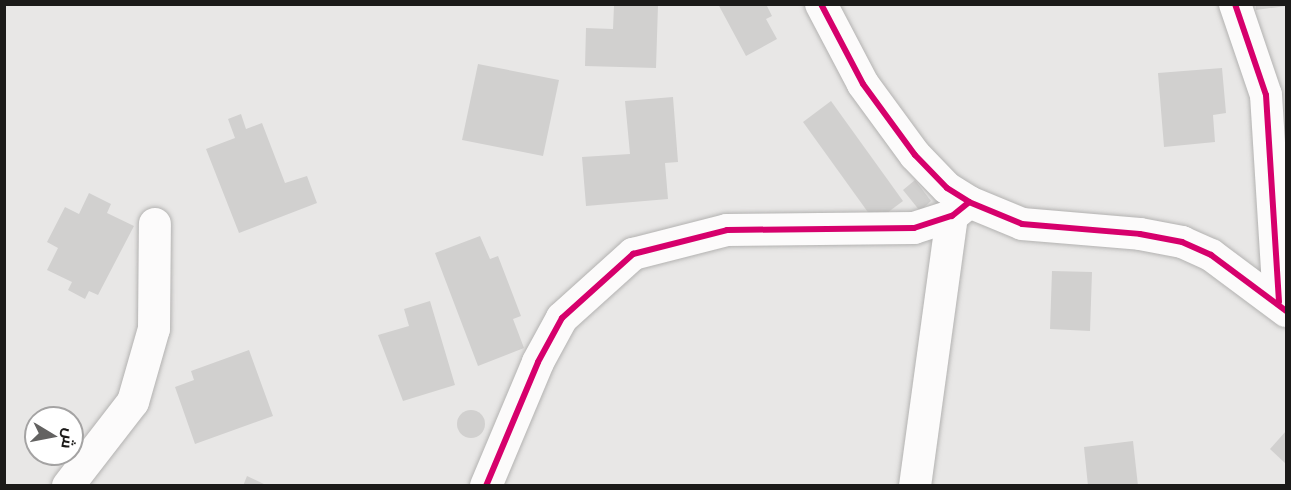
<!DOCTYPE html>
<html>
<head>
<meta charset="utf-8">
<style>
	body { margin:0 }
	#map { position:relative; width:1291px; height:490px; overflow:hidden; background:#e8e7e6; font-family:Literata,Cairo,serif }
	div>[style] { position:absolute }
	.building>* { inset:0; background:#d1d0cf }
	.round { border-radius:50% }
	.roads { filter:drop-shadow(0 0 2px #b3b2b1) drop-shadow(0 0 2px #b3b2b1) }
	.minor>* { height:32px; margin:-16px; padding:0 16px; transform-origin:16px; border-radius:16px; background:#fcfbfb }
	.cycleway>* { height:6px; margin:-3px; padding:0 3px; transform-origin:3px; border-radius:3px; background:#d6006c }
	span { translate:-50% -50%; white-space:nowrap; text-align:center; line-height:1.15; -webkit-text-stroke:6px #fff; paint-order:stroke }
	.frame { position:absolute; inset:0; border:6px solid #1b1a19; pointer-events:none }
	.north { position:absolute; left:24px; top:406px; width:60px; height:60px; box-sizing:border-box; background:#fff; border:2px solid #a4a3a3; border-radius:50%; rotate:100deg; font-size:16px; font-weight:700; line-height:24px; text-align:center; color:#1b1a19 }
	.north::after { content:''; display:block; margin:auto; width:21px; height:27px; background:#636261; clip-path:polygon(50% 0,100% 100%,50% 72%,0 100%) }
</style>
</head>
<body>
<div id="map">
	<div class="building">
		<i style="clip-path:polygon(718px 4px,766px 4px,772px 16px,766px 19px,777px 39px,746px 56px)"></i>
		<i style="clip-path:polygon(1256px 4px,1286px 4px,1286px 6px,1256px 10px)"></i>
		<i style="clip-path:polygon(614px 5px,658px 5px,656px 68px,585px 66px,586px 28px,613px 29px)"></i>
		<i style="clip-path:polygon(478px 64px,559px 80px,543px 156px,462px 140px)"></i>
		<i style="clip-path:polygon(1222px 68px,1226px 113px,1213px 115px,1215px 142px,1164px 147px,1158px 73px)"></i>
		<i style="clip-path:polygon(673px 97px,678px 162px,665px 163px,668px 199px,586px 206px,582px 157px,630px 154px,625px 101px)"></i>
		<i style="clip-path:polygon(831px 101px,903px 201px,875px 222px,803px 122px)"></i>
		<i style="clip-path:polygon(241px 114px,246px 129px,262px 123px,285px 183px,307px 176px,317px 203px,239px 233px,206px 149px,235px 138px,228px 119px)"></i>
		<i style="clip-path:polygon(915px 180px,931px 201px,920px 211px,903px 190px)"></i>
		<i style="clip-path:polygon(89px 193px,111px 204px,107px 213px,134px 226px,98px 295px,89px 291px,85px 299px,68px 290px,72px 282px,47px 270px,58px 248px,47px 242px,65px 207px,79px 214px)"></i>
		<i style="clip-path:polygon(480px 236px,490px 259px,498px 256px,521px 316px,513px 319px,524px 348px,478px 366px,435px 253px)"></i>
		<i style="clip-path:polygon(1052px 271px,1092px 272px,1090px 331px,1050px 329px)"></i>
		<i style="clip-path:polygon(430px 301px,455px 385px,403px 401px,378px 335px,409px 326px,404px 309px)"></i>
		<i style="clip-path:polygon(249px 350px,273px 416px,195px 444px,175px 387px,194px 380px,191px 371px)"></i>
		<i class="round" style="left:457px;top:410px;width:28px;height:28px"></i>
		<i style="clip-path:polygon(1286px 431px,1286px 464px,1270px 449px)"></i>
		<i style="clip-path:polygon(1133px 441px,1138px 486px,1088px 486px,1084px 447px)"></i>
		<i style="clip-path:polygon(247px 476px,268px 486px,243px 486px)"></i>
	</div>
	<div class="roads">
		<div class="minor">
			<i style="left:821px;top:4px;width:90px;rotate:62.3deg"></i>
			<i style="left:863px;top:84px;width:88px;rotate:53.8deg"></i>
			<i style="left:915px;top:155px;width:46px;rotate:45.9deg"></i>
			<i style="left:947px;top:188px;width:26px;rotate:32deg"></i>
			<i style="left:969px;top:202px;width:57px;rotate:22.5deg"></i>
			<i style="left:1022px;top:224px;width:118px;rotate:4.8deg"></i>
			<i style="left:1140px;top:234px;width:43px;rotate:10.8deg"></i>
			<i style="left:1182px;top:242px;width:32px;rotate:24deg"></i>
			<i style="left:1211px;top:255px;width:94px;rotate:36.7deg"></i>
			<i style="left:1235px;top:4px;width:96px;rotate:71.2deg"></i>
			<i style="left:1266px;top:95px;width:207px;rotate:86.4deg"></i>
			<i style="left:68px;top:486px;width:106px;rotate:-52.3deg"></i>
			<i style="left:133px;top:402px;width:76px;rotate:-74deg"></i>
			<i style="left:154px;top:329px;width:105px;rotate:-89.5deg"></i>
			<i style="left:486px;top:486px;width:134px;rotate:-67.2deg"></i>
			<i style="left:538px;top:362px;width:50px;rotate:-61.4deg"></i>
			<i style="left:562px;top:318px;width:96px;rotate:-42deg"></i>
			<i style="left:633px;top:254px;width:97px;rotate:-14.3deg"></i>
			<i style="left:727px;top:230px;width:187px;rotate:-0.6deg"></i>
			<i style="left:914px;top:228px;width:40px;rotate:-18deg"></i>
			<i style="left:952px;top:216px;width:22px;rotate:-39deg"></i>
			<i style="left:915px;top:486px;width:273px;rotate:-82.2deg"></i>
		</div>
	</div>
	<div class="cycleway">
		<i style="left:821px;top:4px;width:90px;rotate:62.3deg"></i>
		<i style="left:863px;top:84px;width:88px;rotate:53.8deg"></i>
		<i style="left:915px;top:155px;width:46px;rotate:45.9deg"></i>
		<i style="left:947px;top:188px;width:26px;rotate:32deg"></i>
		<i style="left:969px;top:202px;width:57px;rotate:22.5deg"></i>
		<i style="left:1022px;top:224px;width:118px;rotate:4.8deg"></i>
		<i style="left:1140px;top:234px;width:43px;rotate:10.8deg"></i>
		<i style="left:1182px;top:242px;width:32px;rotate:24deg"></i>
		<i style="left:1211px;top:255px;width:94px;rotate:36.7deg"></i>
		<i style="left:1235px;top:4px;width:96px;rotate:71.2deg"></i>
		<i style="left:1266px;top:95px;width:207px;rotate:86.4deg"></i>
		<i style="left:486px;top:486px;width:134px;rotate:-67.2deg"></i>
		<i style="left:538px;top:362px;width:50px;rotate:-61.4deg"></i>
		<i style="left:562px;top:318px;width:96px;rotate:-42deg"></i>
		<i style="left:633px;top:254px;width:97px;rotate:-14.3deg"></i>
		<i style="left:727px;top:230px;width:187px;rotate:-0.6deg"></i>
		<i style="left:914px;top:228px;width:40px;rotate:-18deg"></i>
		<i style="left:952px;top:216px;width:22px;rotate:-39deg"></i>
	</div>
	<div class="frame"></div>
	<div class="north">ش</div>
</div>
</body>
</html>
